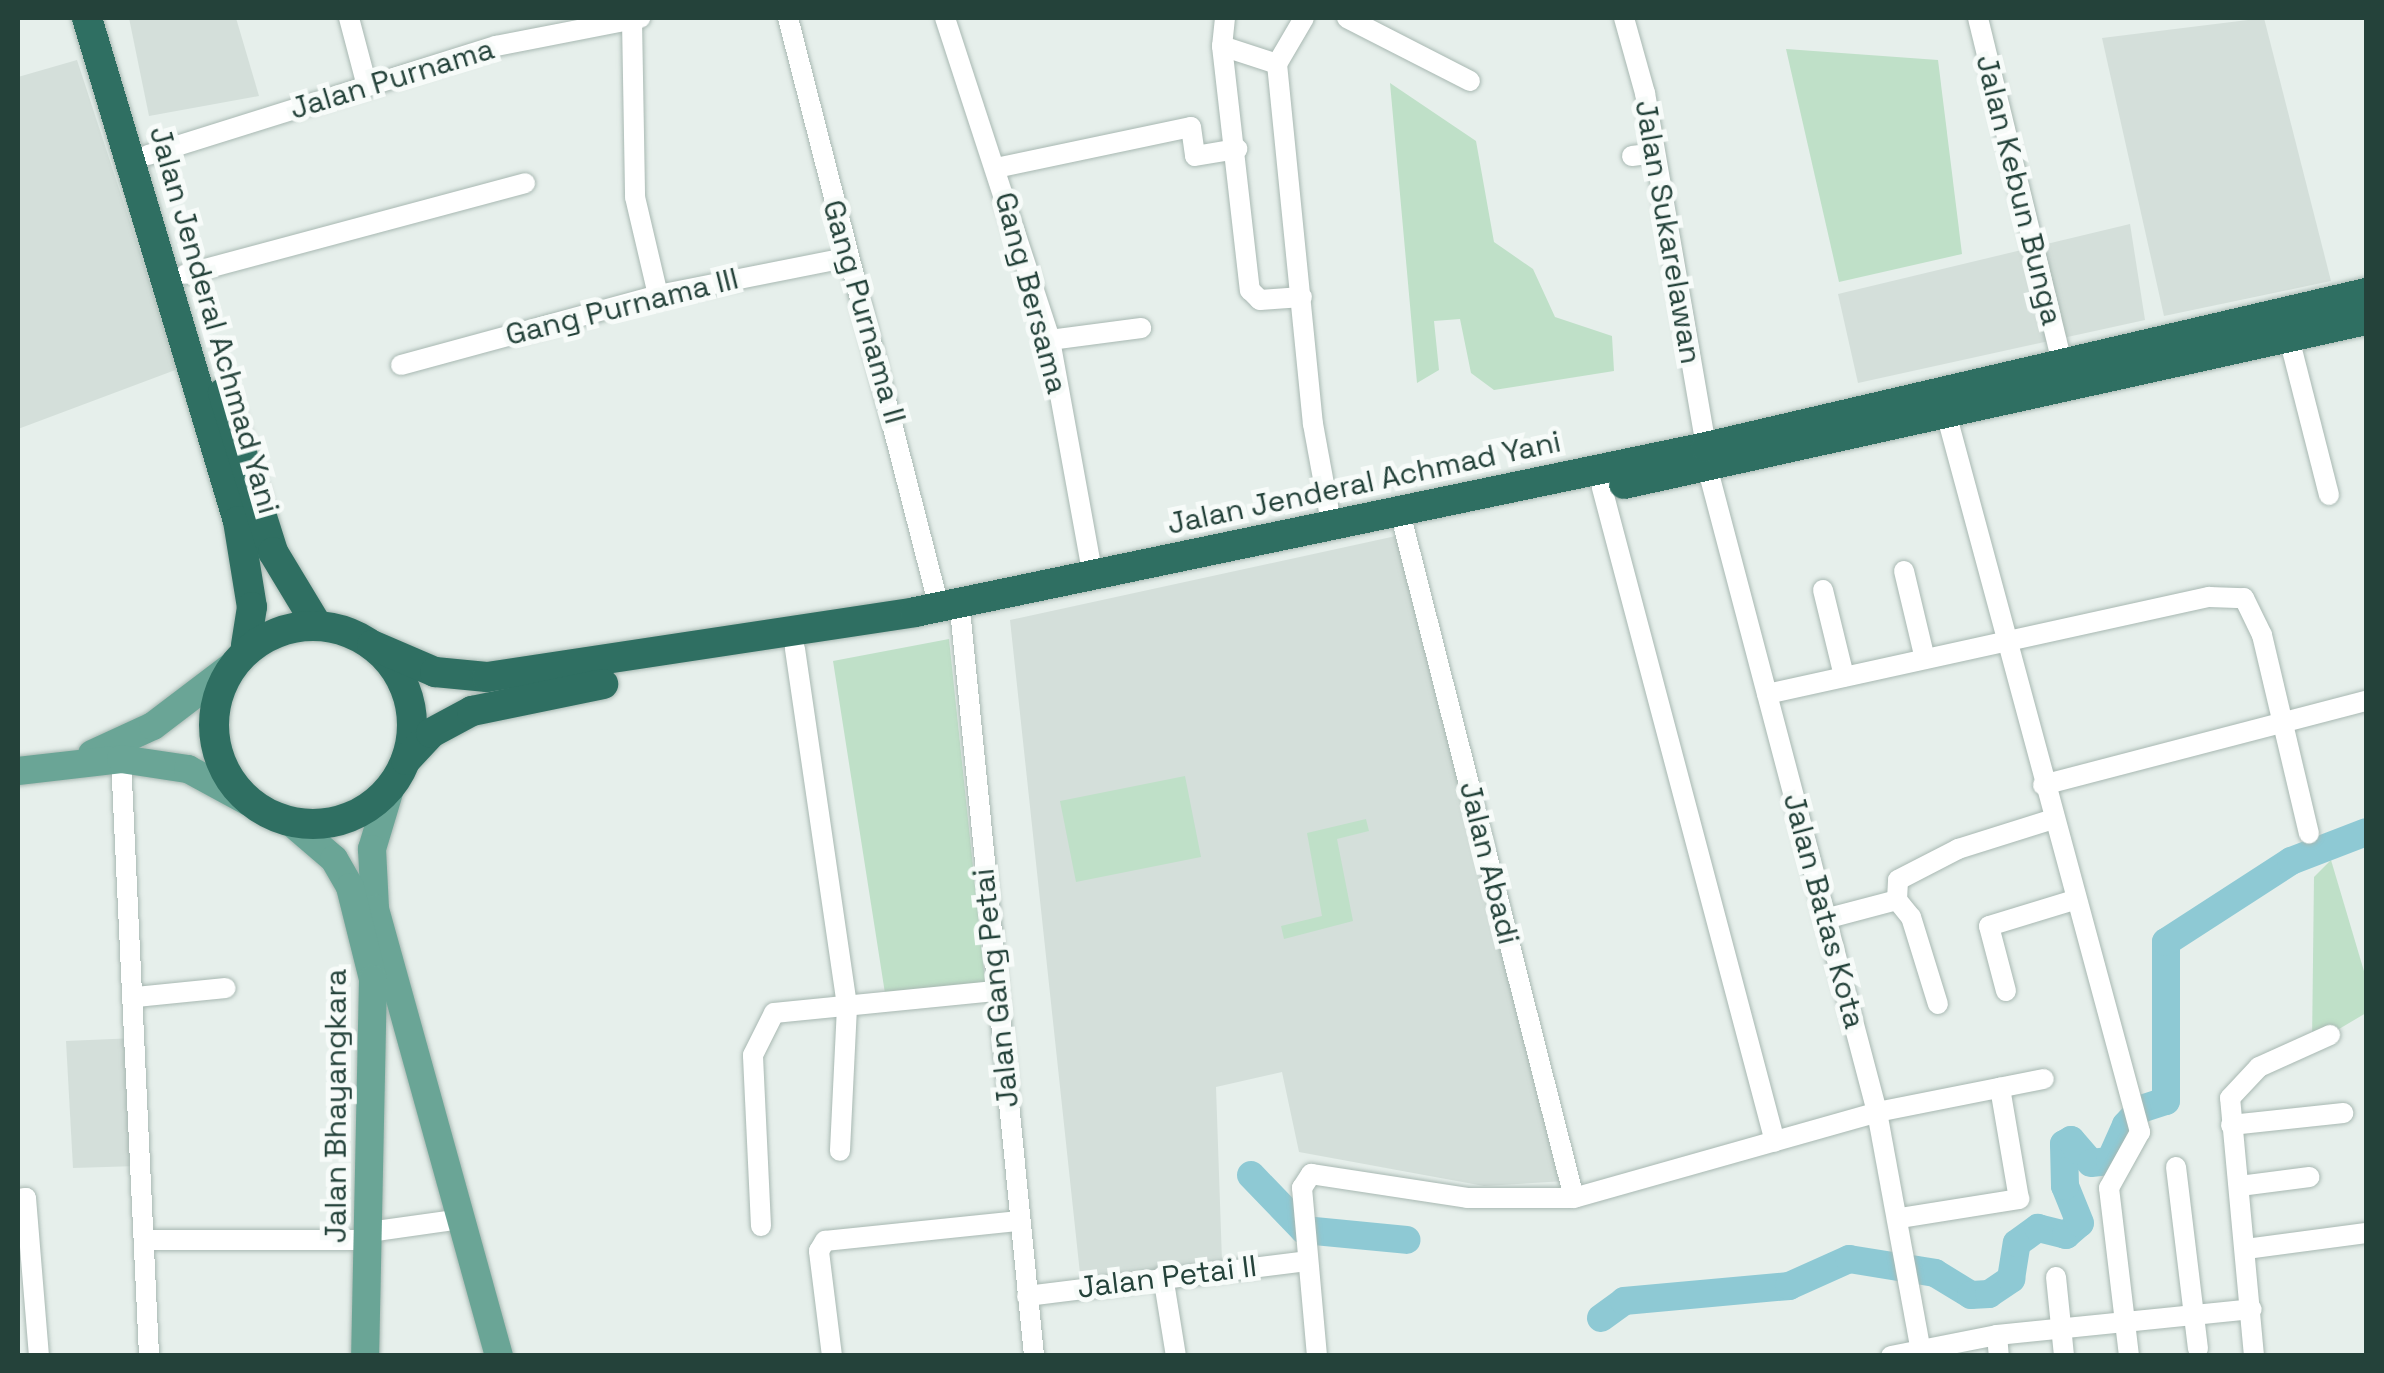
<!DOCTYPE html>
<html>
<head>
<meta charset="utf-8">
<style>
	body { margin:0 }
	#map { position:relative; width:2384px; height:1373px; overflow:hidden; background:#e6efeb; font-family:"Space Grotesk",sans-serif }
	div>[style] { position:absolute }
	.built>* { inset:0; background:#d4dfda }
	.green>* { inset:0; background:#bfe0c8 }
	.river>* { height:28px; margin:-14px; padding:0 14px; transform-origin:14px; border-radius:14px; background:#8ec9d4 }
	.roads { filter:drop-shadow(0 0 2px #a8b8b2) drop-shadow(0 0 2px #a8b8b2) }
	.minor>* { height:20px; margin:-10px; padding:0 10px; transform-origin:10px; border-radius:10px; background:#fff }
	.major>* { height:28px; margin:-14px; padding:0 14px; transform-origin:14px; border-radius:14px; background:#6aa596 }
	.highway>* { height:30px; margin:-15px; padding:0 15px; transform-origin:15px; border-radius:15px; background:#2f6f62 }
	.highway>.ring { margin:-15px; padding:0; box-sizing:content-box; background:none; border:30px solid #2f6f62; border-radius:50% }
	span { translate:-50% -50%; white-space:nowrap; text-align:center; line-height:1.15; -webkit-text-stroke:10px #f7fbf9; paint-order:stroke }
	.street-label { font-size:30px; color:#24423a }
	.frame { position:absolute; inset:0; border:20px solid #24423a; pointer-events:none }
</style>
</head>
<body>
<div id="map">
	<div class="built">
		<i style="clip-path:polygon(129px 18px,236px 18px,259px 96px,149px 116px)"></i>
		<i style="clip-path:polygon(2264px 18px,2331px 281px,2164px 316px,2102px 38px)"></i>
		<i style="clip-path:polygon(77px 60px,178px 369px,18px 429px,18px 77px)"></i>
		<i style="clip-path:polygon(2130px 224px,2145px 320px,1858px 383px,1838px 294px)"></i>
		<i style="clip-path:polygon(1396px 536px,1565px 1181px,1484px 1186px,1299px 1152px,1282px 1072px,1216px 1087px,1222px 1261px,1081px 1283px,1010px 620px)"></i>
		<i style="clip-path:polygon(136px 1038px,138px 1166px,73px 1168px,66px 1041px)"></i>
	</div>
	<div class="green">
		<i style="clip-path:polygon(1786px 49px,1938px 60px,1962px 254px,1839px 282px)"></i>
		<i style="clip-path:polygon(1390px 83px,1476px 141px,1494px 242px,1533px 269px,1555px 317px,1612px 336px,1614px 371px,1494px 390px,1471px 373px,1460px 319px,1434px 321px,1439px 370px,1417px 383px)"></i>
		<i style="clip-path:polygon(949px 639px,986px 990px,887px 1006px,833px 661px)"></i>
		<i style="clip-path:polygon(1185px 776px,1201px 857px,1076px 882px,1060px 801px)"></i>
		<i style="clip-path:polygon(1366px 819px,1369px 831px,1337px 839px,1353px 921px,1284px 939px,1281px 926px,1322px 916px,1307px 833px)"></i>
		<i style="clip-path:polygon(2331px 860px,2366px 978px,2366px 1013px,2312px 1045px,2314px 877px)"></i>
	</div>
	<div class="river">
		<i style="left:1251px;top:1175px;width:76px;rotate:46.1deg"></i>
		<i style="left:1304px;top:1230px;width:103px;rotate:5.5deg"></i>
		<i style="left:1601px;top:1318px;width:29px;rotate:-36deg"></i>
		<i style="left:1624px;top:1301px;width:166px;rotate:-5.2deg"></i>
		<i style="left:1789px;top:1286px;width:66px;rotate:-24.2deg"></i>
		<i style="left:1849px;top:1259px;width:87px;rotate:9.2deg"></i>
		<i style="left:1935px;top:1273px;width:42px;rotate:31.4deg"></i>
		<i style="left:1971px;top:1295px;width:18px;rotate:-3deg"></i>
		<i style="left:1989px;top:1294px;width:27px;rotate:-34deg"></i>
		<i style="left:2011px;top:1279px;width:36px;rotate:-81deg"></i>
		<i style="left:2017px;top:1243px;width:26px;rotate:-36deg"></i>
		<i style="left:2038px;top:1228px;width:29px;rotate:14deg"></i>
		<i style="left:2066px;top:1235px;width:18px;rotate:-41deg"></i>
		<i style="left:2080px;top:1223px;width:40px;rotate:-112deg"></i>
		<i style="left:2065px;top:1186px;width:42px;rotate:-91.4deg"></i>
		<i style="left:2064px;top:1144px;width:8px;rotate:-30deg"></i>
		<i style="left:2071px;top:1140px;width:30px;rotate:49deg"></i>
		<i style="left:2091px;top:1163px;width:19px;rotate:-6deg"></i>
		<i style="left:2110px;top:1161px;width:39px;rotate:-66deg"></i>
		<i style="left:2126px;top:1125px;width:22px;rotate:-47deg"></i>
		<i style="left:2141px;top:1109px;width:26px;rotate:-18deg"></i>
		<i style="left:2166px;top:1101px;width:159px;rotate:-90deg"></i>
		<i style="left:2166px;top:942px;width:149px;rotate:-32.9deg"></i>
		<i style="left:2291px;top:861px;width:80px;rotate:-21.1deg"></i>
	</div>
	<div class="roads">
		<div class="minor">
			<i style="left:349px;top:18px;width:70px;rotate:75.2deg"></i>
			<i style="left:788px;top:18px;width:608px;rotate:75.62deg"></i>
			<i style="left:945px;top:18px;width:339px;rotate:71.9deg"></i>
			<i style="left:1050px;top:340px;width:240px;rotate:79.7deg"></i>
			<i style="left:1225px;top:18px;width:28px;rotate:96deg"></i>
			<i style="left:1222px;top:46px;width:58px;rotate:18.1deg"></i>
			<i style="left:1304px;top:18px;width:53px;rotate:120.4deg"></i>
			<i style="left:1277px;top:64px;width:362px;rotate:84.3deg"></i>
			<i style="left:1313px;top:424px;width:106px;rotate:79.6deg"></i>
			<i style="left:1347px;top:18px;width:138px;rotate:27.1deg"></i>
			<i style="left:1624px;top:18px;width:78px;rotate:74.4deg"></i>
			<i style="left:1645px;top:93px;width:359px;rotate:80.2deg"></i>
			<i style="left:1978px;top:18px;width:355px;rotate:76.3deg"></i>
			<i style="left:632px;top:20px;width:177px;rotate:89deg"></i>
			<i style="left:635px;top:197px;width:101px;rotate:76.8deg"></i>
			<i style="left:1222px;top:46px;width:246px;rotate:83.5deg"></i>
			<i style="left:1250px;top:290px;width:14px;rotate:45deg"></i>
			<i style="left:1260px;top:300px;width:42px;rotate:-4.1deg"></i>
			<i style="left:148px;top:155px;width:365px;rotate:-17.4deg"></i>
			<i style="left:496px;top:46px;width:147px;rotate:-11deg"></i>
			<i style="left:1632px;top:156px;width:23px;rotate:-7deg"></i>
			<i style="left:996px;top:168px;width:199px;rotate:-11.9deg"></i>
			<i style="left:1191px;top:127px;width:29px;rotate:82deg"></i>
			<i style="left:1195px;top:156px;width:43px;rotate:-9.5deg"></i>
			<i style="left:186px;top:274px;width:351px;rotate:-15deg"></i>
			<i style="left:2289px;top:338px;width:162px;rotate:75.7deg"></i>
			<i style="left:1050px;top:340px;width:92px;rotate:-7.5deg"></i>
			<i style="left:401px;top:365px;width:266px;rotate:-15.2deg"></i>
			<i style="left:658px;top:295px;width:191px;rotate:-11.2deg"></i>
			<i style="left:1946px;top:413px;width:745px;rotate:74.9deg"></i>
			<i style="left:2140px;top:1132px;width:64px;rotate:119deg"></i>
			<i style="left:2109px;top:1188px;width:169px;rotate:83.2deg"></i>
			<i style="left:1708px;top:470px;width:664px;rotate:75.25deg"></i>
			<i style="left:1877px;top:1112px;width:248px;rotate:79.6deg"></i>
			<i style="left:1602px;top:488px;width:676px;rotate:75.18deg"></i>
			<i style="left:1404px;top:528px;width:691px;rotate:75.76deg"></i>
			<i style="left:1904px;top:571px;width:90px;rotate:76.6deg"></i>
			<i style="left:1823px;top:590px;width:89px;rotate:76.3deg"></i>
			<i style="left:961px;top:619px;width:741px;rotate:84.34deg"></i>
			<i style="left:795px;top:649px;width:362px;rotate:81.7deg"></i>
			<i style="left:847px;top:1007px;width:144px;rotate:92.8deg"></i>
			<i style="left:1767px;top:694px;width:453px;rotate:-12.4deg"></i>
			<i style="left:2209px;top:597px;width:35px;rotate:2deg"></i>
			<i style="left:2244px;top:598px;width:41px;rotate:64.1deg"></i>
			<i style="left:2262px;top:635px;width:204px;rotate:76.7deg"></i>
			<i style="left:121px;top:759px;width:598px;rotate:87.31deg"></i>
			<i style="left:2043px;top:785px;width:334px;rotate:-14.6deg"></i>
			<i style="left:1897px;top:900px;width:22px;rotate:51deg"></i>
			<i style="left:1911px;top:917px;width:91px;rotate:72.8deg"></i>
			<i style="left:1825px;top:919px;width:74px;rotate:-14.8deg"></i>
			<i style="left:1897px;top:900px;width:20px;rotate:-87deg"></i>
			<i style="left:1898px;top:880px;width:68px;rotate:-27.3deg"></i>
			<i style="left:1958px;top:849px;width:100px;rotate:-17.5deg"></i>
			<i style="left:2006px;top:991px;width:67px;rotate:-104.7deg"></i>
			<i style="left:1989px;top:926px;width:89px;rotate:-17deg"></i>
			<i style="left:136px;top:997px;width:90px;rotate:-5.7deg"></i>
			<i style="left:2231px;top:1125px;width:113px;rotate:-6.1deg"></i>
			<i style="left:2176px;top:1167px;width:183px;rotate:83.1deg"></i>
			<i style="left:2240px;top:1186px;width:70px;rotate:-7.4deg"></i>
			<i style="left:18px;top:1199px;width:8px;rotate:-7deg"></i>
			<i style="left:26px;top:1198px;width:159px;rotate:85.3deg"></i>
			<i style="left:1900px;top:1218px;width:121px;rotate:-9.1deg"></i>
			<i style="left:2019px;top:1199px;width:113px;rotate:-99.7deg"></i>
			<i style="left:761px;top:1226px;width:171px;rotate:-92.7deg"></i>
			<i style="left:753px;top:1055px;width:47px;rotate:-63.4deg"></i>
			<i style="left:774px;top:1013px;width:222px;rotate:-5.7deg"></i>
			<i style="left:369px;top:1232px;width:94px;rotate:-8deg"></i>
			<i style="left:146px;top:1240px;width:222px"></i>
			<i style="left:2246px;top:1249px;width:121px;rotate:-7.6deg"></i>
			<i style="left:1163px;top:1276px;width:81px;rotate:80.8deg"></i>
			<i style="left:2056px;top:1277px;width:79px;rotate:84.2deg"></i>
			<i style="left:1027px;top:1296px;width:282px;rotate:-7.1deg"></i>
			<i style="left:1997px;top:1335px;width:21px;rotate:85deg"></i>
			<i style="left:832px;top:1356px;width:106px;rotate:-97.1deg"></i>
			<i style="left:819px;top:1251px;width:12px;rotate:-59deg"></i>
			<i style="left:825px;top:1241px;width:195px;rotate:-5.9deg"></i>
			<i style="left:1317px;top:1356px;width:169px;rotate:-95.1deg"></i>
			<i style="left:1302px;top:1188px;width:17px;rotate:-57deg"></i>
			<i style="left:1311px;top:1174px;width:158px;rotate:8.7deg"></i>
			<i style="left:1467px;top:1198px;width:107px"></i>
			<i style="left:1574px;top:1198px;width:315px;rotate:-15.8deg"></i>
			<i style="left:1877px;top:1112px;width:170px;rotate:-11.2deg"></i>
			<i style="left:1891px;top:1356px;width:108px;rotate:-11.2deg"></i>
			<i style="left:1997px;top:1335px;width:256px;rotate:-5.8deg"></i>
			<i style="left:2254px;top:1356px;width:259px;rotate:-95.3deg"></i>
			<i style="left:2230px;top:1098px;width:42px;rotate:-46.9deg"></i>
			<i style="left:2259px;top:1067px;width:78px;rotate:-24.3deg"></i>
		</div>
		<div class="major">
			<i style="left:92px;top:754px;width:67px;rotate:-24.7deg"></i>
			<i style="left:153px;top:726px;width:101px;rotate:-37.3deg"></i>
			<i style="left:18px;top:771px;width:104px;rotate:-6.6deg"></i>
			<i style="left:121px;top:759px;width:68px;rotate:8.5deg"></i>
			<i style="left:188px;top:769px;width:69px;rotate:28.4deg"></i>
			<i style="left:390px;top:789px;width:63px;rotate:106.7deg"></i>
			<i style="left:372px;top:849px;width:60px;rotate:87.1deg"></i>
			<i style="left:375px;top:909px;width:464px;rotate:74.5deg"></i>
			<i style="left:292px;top:823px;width:55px;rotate:40.6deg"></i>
			<i style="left:334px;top:859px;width:32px;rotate:60deg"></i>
			<i style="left:350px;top:887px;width:95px;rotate:76deg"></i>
			<i style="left:373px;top:979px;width:377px;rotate:91.2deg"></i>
		</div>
		<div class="highway">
			<i style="left:87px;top:18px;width:525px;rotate:73.29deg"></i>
			<i style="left:238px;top:521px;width:87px;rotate:80.8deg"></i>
			<i style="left:252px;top:607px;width:39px;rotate:99deg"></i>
			<i style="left:223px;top:393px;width:167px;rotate:72.5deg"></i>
			<i style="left:273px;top:552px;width:85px;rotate:58.9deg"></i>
			<i style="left:1624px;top:484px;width:760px;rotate:-12.46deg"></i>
			<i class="ring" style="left:214px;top:626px;width:168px;height:168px"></i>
			<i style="left:372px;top:645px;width:69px;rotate:23.2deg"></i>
			<i style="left:435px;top:672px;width:52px;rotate:5.5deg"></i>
			<i style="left:487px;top:677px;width:433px;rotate:-8.6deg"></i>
			<i style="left:915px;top:612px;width:808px;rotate:-11.78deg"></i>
			<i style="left:1706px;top:447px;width:678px;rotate:-13.13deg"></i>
			<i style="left:406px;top:760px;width:37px;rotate:-47deg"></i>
			<i style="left:431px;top:733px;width:47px;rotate:-28.2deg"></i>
			<i style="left:472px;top:711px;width:134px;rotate:-11.6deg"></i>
		</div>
	</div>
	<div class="street-label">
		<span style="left:392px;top:79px;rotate:-17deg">Jalan Purnama</span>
		<span style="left:2019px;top:190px;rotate:76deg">Jalan Kebun Bunga</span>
		<span style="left:1668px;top:232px;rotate:80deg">Jalan Sukarelawan</span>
		<span style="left:1031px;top:293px;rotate:75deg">Gang Bersama</span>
		<span style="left:622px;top:307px;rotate:-14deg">Gang Purnama III</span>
		<span style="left:864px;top:312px;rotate:74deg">Gang Purnama II</span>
		<span style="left:214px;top:320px;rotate:74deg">Jalan Jenderal Achmad Yani</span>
		<span style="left:1364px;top:483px;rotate:-12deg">Jalan Jenderal Achmad Yani</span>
		<span style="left:1489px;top:863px;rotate:76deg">Jalan Abadi</span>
		<span style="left:1824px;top:911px;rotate:75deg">Jalan Batas Kota</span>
		<span style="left:996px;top:988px;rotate:-96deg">Jalan Gang Petai</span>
		<span style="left:336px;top:1106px;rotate:-90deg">Jalan Bhayangkara</span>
		<span style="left:1167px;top:1277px;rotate:-7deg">Jalan Petai II</span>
	</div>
	<div class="frame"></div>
</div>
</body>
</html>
